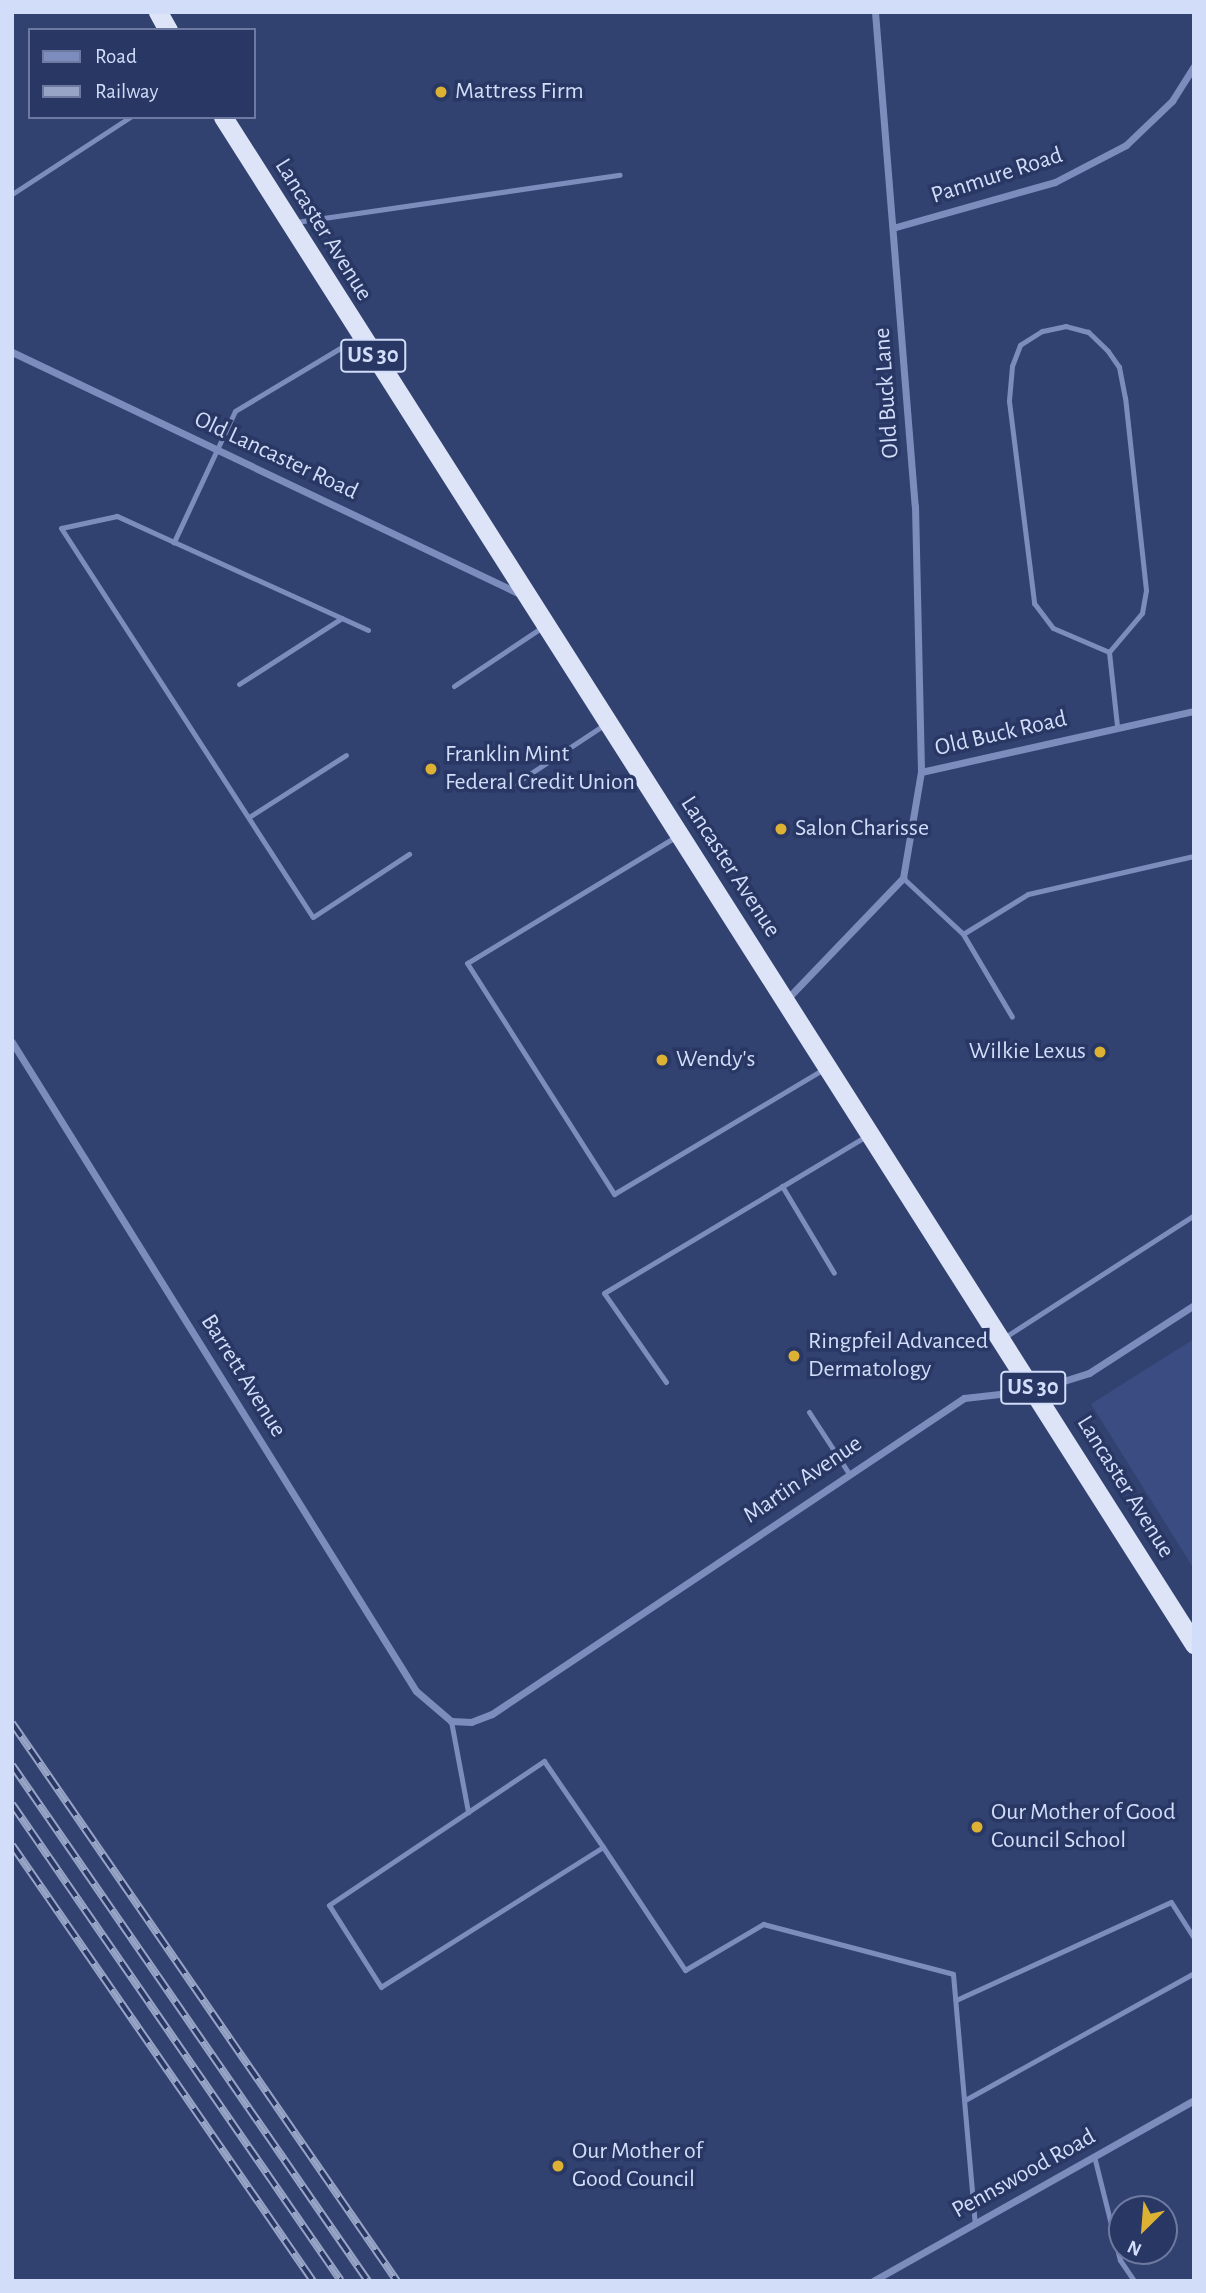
<!DOCTYPE html>
<html>
<head>
<meta charset="utf-8">
<style>
	body { margin:0 }
	#map { position:relative; width:1206px; height:2293px; overflow:hidden; background:#324270; font-family:"Alegreya Sans",sans-serif }
	div>[style] { position:absolute }
	.built>* { inset:0; background:#3a4c81 }
	.service>* { height:5px; margin:-2.5px; padding:0 2.5px; transform-origin:2.5px; border-radius:2.5px; background:#7c8dbd }
	.minor>* { height:7px; margin:-3.5px; padding:0 3.5px; transform-origin:3.5px; border-radius:3.5px; background:#7c8dbd }
	.trunk>* { height:19px; margin:-9.5px; padding:0 9.5px; transform-origin:9.5px; border-radius:9.5px; background:#dde4f8 }
	.rail>* { height:8px; margin-top:-4px; transform-origin:0; background:repeating-linear-gradient(90deg,#293764 0 16px,#97a4c6 0 32px); box-sizing:border-box; border-block:2px solid #97a4c6 }
	.dots>* { width:19px; height:19px; translate:-50% -50%; box-sizing:border-box; border:4px solid #293764; border-radius:50% }
	span { translate:-50% -50%; white-space:nowrap; text-align:center; line-height:1.15; -webkit-text-stroke:7px #293764; paint-order:stroke }
	.shield-label span { padding:2px 5px; background:#293764; border:2px solid; border-radius:5px; -webkit-text-stroke-width:0 }
	.shield-label { font-size:23px; color:#d2ddf9; font-weight:700 }
	.poi-label { font-size:24px; color:#d2ddf9 }
	.left { translate:0 -50%; text-align:left }
	.right { translate:-100% -50%; text-align:right }
	.street-label { font-size:24px; color:#d2ddf9 }
	.frame { position:absolute; inset:0; border:14px solid #d2ddf9; pointer-events:none }
	.legend { position:absolute; left:28px; top:28px; width:228px; height:91px; box-sizing:border-box; background:#293764; border:2px solid #6d79a0; margin:0; padding:9px 12px; list-style:none; font-size:21px; color:#d2ddf9 }
	.legend li { display:flex; align-items:center; gap:14px; height:35px }
	.legend b { width:35px; border:2px solid #6d79a0 }
	.north { position:absolute; left:1108px; top:2195px; width:70px; height:70px; box-sizing:border-box; background:#293764; border:2px solid #6d79a0; border-radius:50%; rotate:205deg; font-size:19px; font-weight:700; line-height:28px; text-align:center; color:#d2ddf9 }
	.north::after { content:''; display:block; margin:auto; width:24px; height:32px; background:#ddb133; clip-path:polygon(50% 0,100% 100%,50% 72%,0 100%) }
</style>
</head>
<body>
<div id="map">
	<div class="built">
		<i style="clip-path:polygon(1194px 1339px,1194px 1569px,1091px 1404px)"></i>
	</div>
	<div class="service">
		<i style="left:12px;top:194px;width:141px;rotate:-33.1deg"></i>
		<i style="left:296px;top:222px;width:327px;rotate:-8.3deg"></i>
		<i style="left:357px;top:338px;width:142px;rotate:149.1deg"></i>
		<i style="left:235px;top:411px;width:145px;rotate:115deg"></i>
		<i style="left:174px;top:542px;width:213px;rotate:24.4deg"></i>
		<i style="left:174px;top:542px;width:63px;rotate:-155.5deg"></i>
		<i style="left:117px;top:516px;width:57px;rotate:167.9deg"></i>
		<i style="left:61px;top:528px;width:463px;rotate:57.1deg"></i>
		<i style="left:313px;top:917px;width:115px;rotate:-33.3deg"></i>
		<i style="left:1109px;top:652px;width:51px;rotate:-49.8deg"></i>
		<i style="left:1142px;top:613px;width:23px;rotate:-80deg"></i>
		<i style="left:1146px;top:590px;width:193px;rotate:-96.2deg"></i>
		<i style="left:1125px;top:398px;width:32px;rotate:-101deg"></i>
		<i style="left:1119px;top:367px;width:19px;rotate:-125deg"></i>
		<i style="left:1108px;top:351px;width:28px;rotate:-136deg"></i>
		<i style="left:1088px;top:332px;width:23px;rotate:-165deg"></i>
		<i style="left:1066px;top:326px;width:25px;rotate:168deg"></i>
		<i style="left:1042px;top:331px;width:26px;rotate:148deg"></i>
		<i style="left:1020px;top:345px;width:22px;rotate:111deg"></i>
		<i style="left:1012px;top:366px;width:35px;rotate:95deg"></i>
		<i style="left:1009px;top:401px;width:204px;rotate:82.9deg"></i>
		<i style="left:1034px;top:603px;width:31px;rotate:53deg"></i>
		<i style="left:1053px;top:628px;width:61px;rotate:23.2deg"></i>
		<i style="left:1109px;top:652px;width:74px;rotate:83.8deg"></i>
		<i style="left:239px;top:684px;width:122px;rotate:-32.7deg"></i>
		<i style="left:454px;top:686px;width:108px;rotate:-33.7deg"></i>
		<i style="left:516px;top:783px;width:105px;rotate:-33.4deg"></i>
		<i style="left:249px;top:817px;width:115px;rotate:-32.6deg"></i>
		<i style="left:677px;top:836px;width:245px;rotate:148.8deg"></i>
		<i style="left:467px;top:963px;width:274px;rotate:57.5deg"></i>
		<i style="left:614px;top:1194px;width:244px;rotate:-30.8deg"></i>
		<i style="left:903px;top:878px;width:82px;rotate:43deg"></i>
		<i style="left:963px;top:934px;width:96px;rotate:59.4deg"></i>
		<i style="left:963px;top:934px;width:76px;rotate:-31.6deg"></i>
		<i style="left:1028px;top:894px;width:170px;rotate:-12.9deg"></i>
		<i style="left:782px;top:1186px;width:101px;rotate:59.1deg"></i>
		<i style="left:1005px;top:1337px;width:225px;rotate:-32.8deg"></i>
		<i style="left:666px;top:1382px;width:108px;rotate:-124.9deg"></i>
		<i style="left:604px;top:1293px;width:305px;rotate:-30.9deg"></i>
		<i style="left:809px;top:1412px;width:72px;rotate:57deg"></i>
		<i style="left:451px;top:1721px;width:93px;rotate:79.4deg"></i>
		<i style="left:603px;top:1847px;width:262px;rotate:147.8deg"></i>
		<i style="left:381px;top:1987px;width:97px;rotate:-122.4deg"></i>
		<i style="left:329px;top:1905px;width:259px;rotate:-33.8deg"></i>
		<i style="left:544px;top:1761px;width:104px;rotate:55.5deg"></i>
		<i style="left:603px;top:1847px;width:148px;rotate:56.3deg"></i>
		<i style="left:685px;top:1970px;width:91px;rotate:-30.5deg"></i>
		<i style="left:763px;top:1924px;width:196px;rotate:14.7deg"></i>
		<i style="left:953px;top:1974px;width:250px;rotate:85deg"></i>
		<i style="left:956px;top:2000px;width:236px;rotate:-24.5deg"></i>
		<i style="left:1171px;top:1902px;width:43px;rotate:57.4deg"></i>
		<i style="left:965px;top:2100px;width:262px;rotate:-29deg"></i>
		<i style="left:1094px;top:2156px;width:107px;rotate:76deg"></i>
		<i style="left:1120px;top:2260px;width:25px;rotate:56deg"></i>
	</div>
	<div class="minor">
		<i style="left:875px;top:12px;width:496px;rotate:85.4deg"></i>
		<i style="left:915px;top:506px;width:266px;rotate:88.7deg"></i>
		<i style="left:896px;top:227px;width:165px;rotate:-15.8deg"></i>
		<i style="left:1055px;top:182px;width:80px;rotate:-27.5deg"></i>
		<i style="left:1126px;top:145px;width:64px;rotate:-43.7deg"></i>
		<i style="left:1172px;top:101px;width:41px;rotate:-57.8deg"></i>
		<i style="left:12px;top:352px;width:563px;rotate:25.47deg"></i>
		<i style="left:787px;top:999px;width:168px;rotate:-46.2deg"></i>
		<i style="left:903px;top:878px;width:108px;rotate:-80.4deg"></i>
		<i style="left:921px;top:772px;width:280px;rotate:-12.6deg"></i>
		<i style="left:12px;top:1042px;width:764px;rotate:58.1deg"></i>
		<i style="left:416px;top:1691px;width:46px;rotate:40.6deg"></i>
		<i style="left:451px;top:1721px;width:20px;rotate:3deg"></i>
		<i style="left:471px;top:1722px;width:22px;rotate:-21deg"></i>
		<i style="left:492px;top:1714px;width:568px;rotate:-33.8deg"></i>
		<i style="left:964px;top:1398px;width:71px;rotate:-6.4deg"></i>
		<i style="left:1035px;top:1390px;width:57px;rotate:-17.5deg"></i>
		<i style="left:1089px;top:1373px;width:125px;rotate:-32.9deg"></i>
		<i style="left:873px;top:2281px;width:369px;rotate:-29.4deg"></i>
	</div>
	<div class="trunk">
		<i style="left:158px;top:12px;width:21px;rotate:61deg"></i>
		<i style="left:223px;top:117px;width:1810px;rotate:57.55deg"></i>
	</div>
	<div class="rail">
		<i style="left:12px;top:1723px;width:678px;rotate:55.4deg"></i>
		<i style="left:12px;top:1765px;width:627px;rotate:55.4deg"></i>
		<i style="left:12px;top:1804px;width:579px;rotate:55.4deg"></i>
		<i style="left:12px;top:1845px;width:530px;rotate:55.38deg"></i>
	</div>
	<div class="dots">
		<i style="left:441px;top:92px;background:#ddb133"></i>
		<i style="left:431px;top:769px;background:#ddb133"></i>
		<i style="left:781px;top:829px;background:#ddb133"></i>
		<i style="left:1100px;top:1052px;background:#ddb133"></i>
		<i style="left:662px;top:1060px;background:#ddb133"></i>
		<i style="left:794px;top:1356px;background:#ddb133"></i>
		<i style="left:977px;top:1827px;background:#ddb133"></i>
		<i style="left:558px;top:2166px;background:#ddb133"></i>
	</div>
	<div class="shield-label">
		<span style="left:373px;top:356px">US 30</span>
		<span style="left:1033px;top:1388px">US 30</span>
	</div>
	<div class="poi-label">
		<span class="left" style="left:455px;top:92px">Mattress Firm</span>
		<span class="left" style="left:445px;top:769px">Franklin Mint<br>Federal Credit Union</span>
		<span class="left" style="left:795px;top:829px">Salon Charisse</span>
		<span class="right" style="left:1086px;top:1052px">Wilkie Lexus</span>
		<span class="left" style="left:676px;top:1060px">Wendy's</span>
		<span class="left" style="left:808px;top:1356px">Ringpfeil Advanced<br>Dermatology</span>
		<span class="left" style="left:991px;top:1827px">Our Mother of Good<br>Council School</span>
		<span class="left" style="left:572px;top:2166px">Our Mother of<br>Good Council</span>
	</div>
	<div class="street-label">
		<span style="left:997px;top:176px;rotate:-18deg">Panmure Road</span>
		<span style="left:323px;top:230px;rotate:58deg">Lancaster Avenue</span>
		<span style="left:887px;top:393px;rotate:-94deg">Old Buck Lane</span>
		<span style="left:276px;top:456px;rotate:25deg">Old Lancaster Road</span>
		<span style="left:1001px;top:734px;rotate:-13deg">Old Buck Road</span>
		<span style="left:730px;top:867px;rotate:57deg">Lancaster Avenue</span>
		<span style="left:243px;top:1376px;rotate:58deg">Barrett Avenue</span>
		<span style="left:803px;top:1480px;rotate:-34deg">Martin Avenue</span>
		<span style="left:1125px;top:1487px;rotate:58deg">Lancaster Avenue</span>
		<span style="left:1024px;top:2174px;rotate:-29deg">Pennswood Road</span>
	</div>
	<div class="frame"></div>
	<ul class="legend">
	<li><b style="height:9px;background:#7c8dbd"></b>Road</li>
	<li><b style="height:9px;background:#97a4c6"></b>Railway</li>
	</ul>
	<div class="north">N</div>
</div>
</body>
</html>
